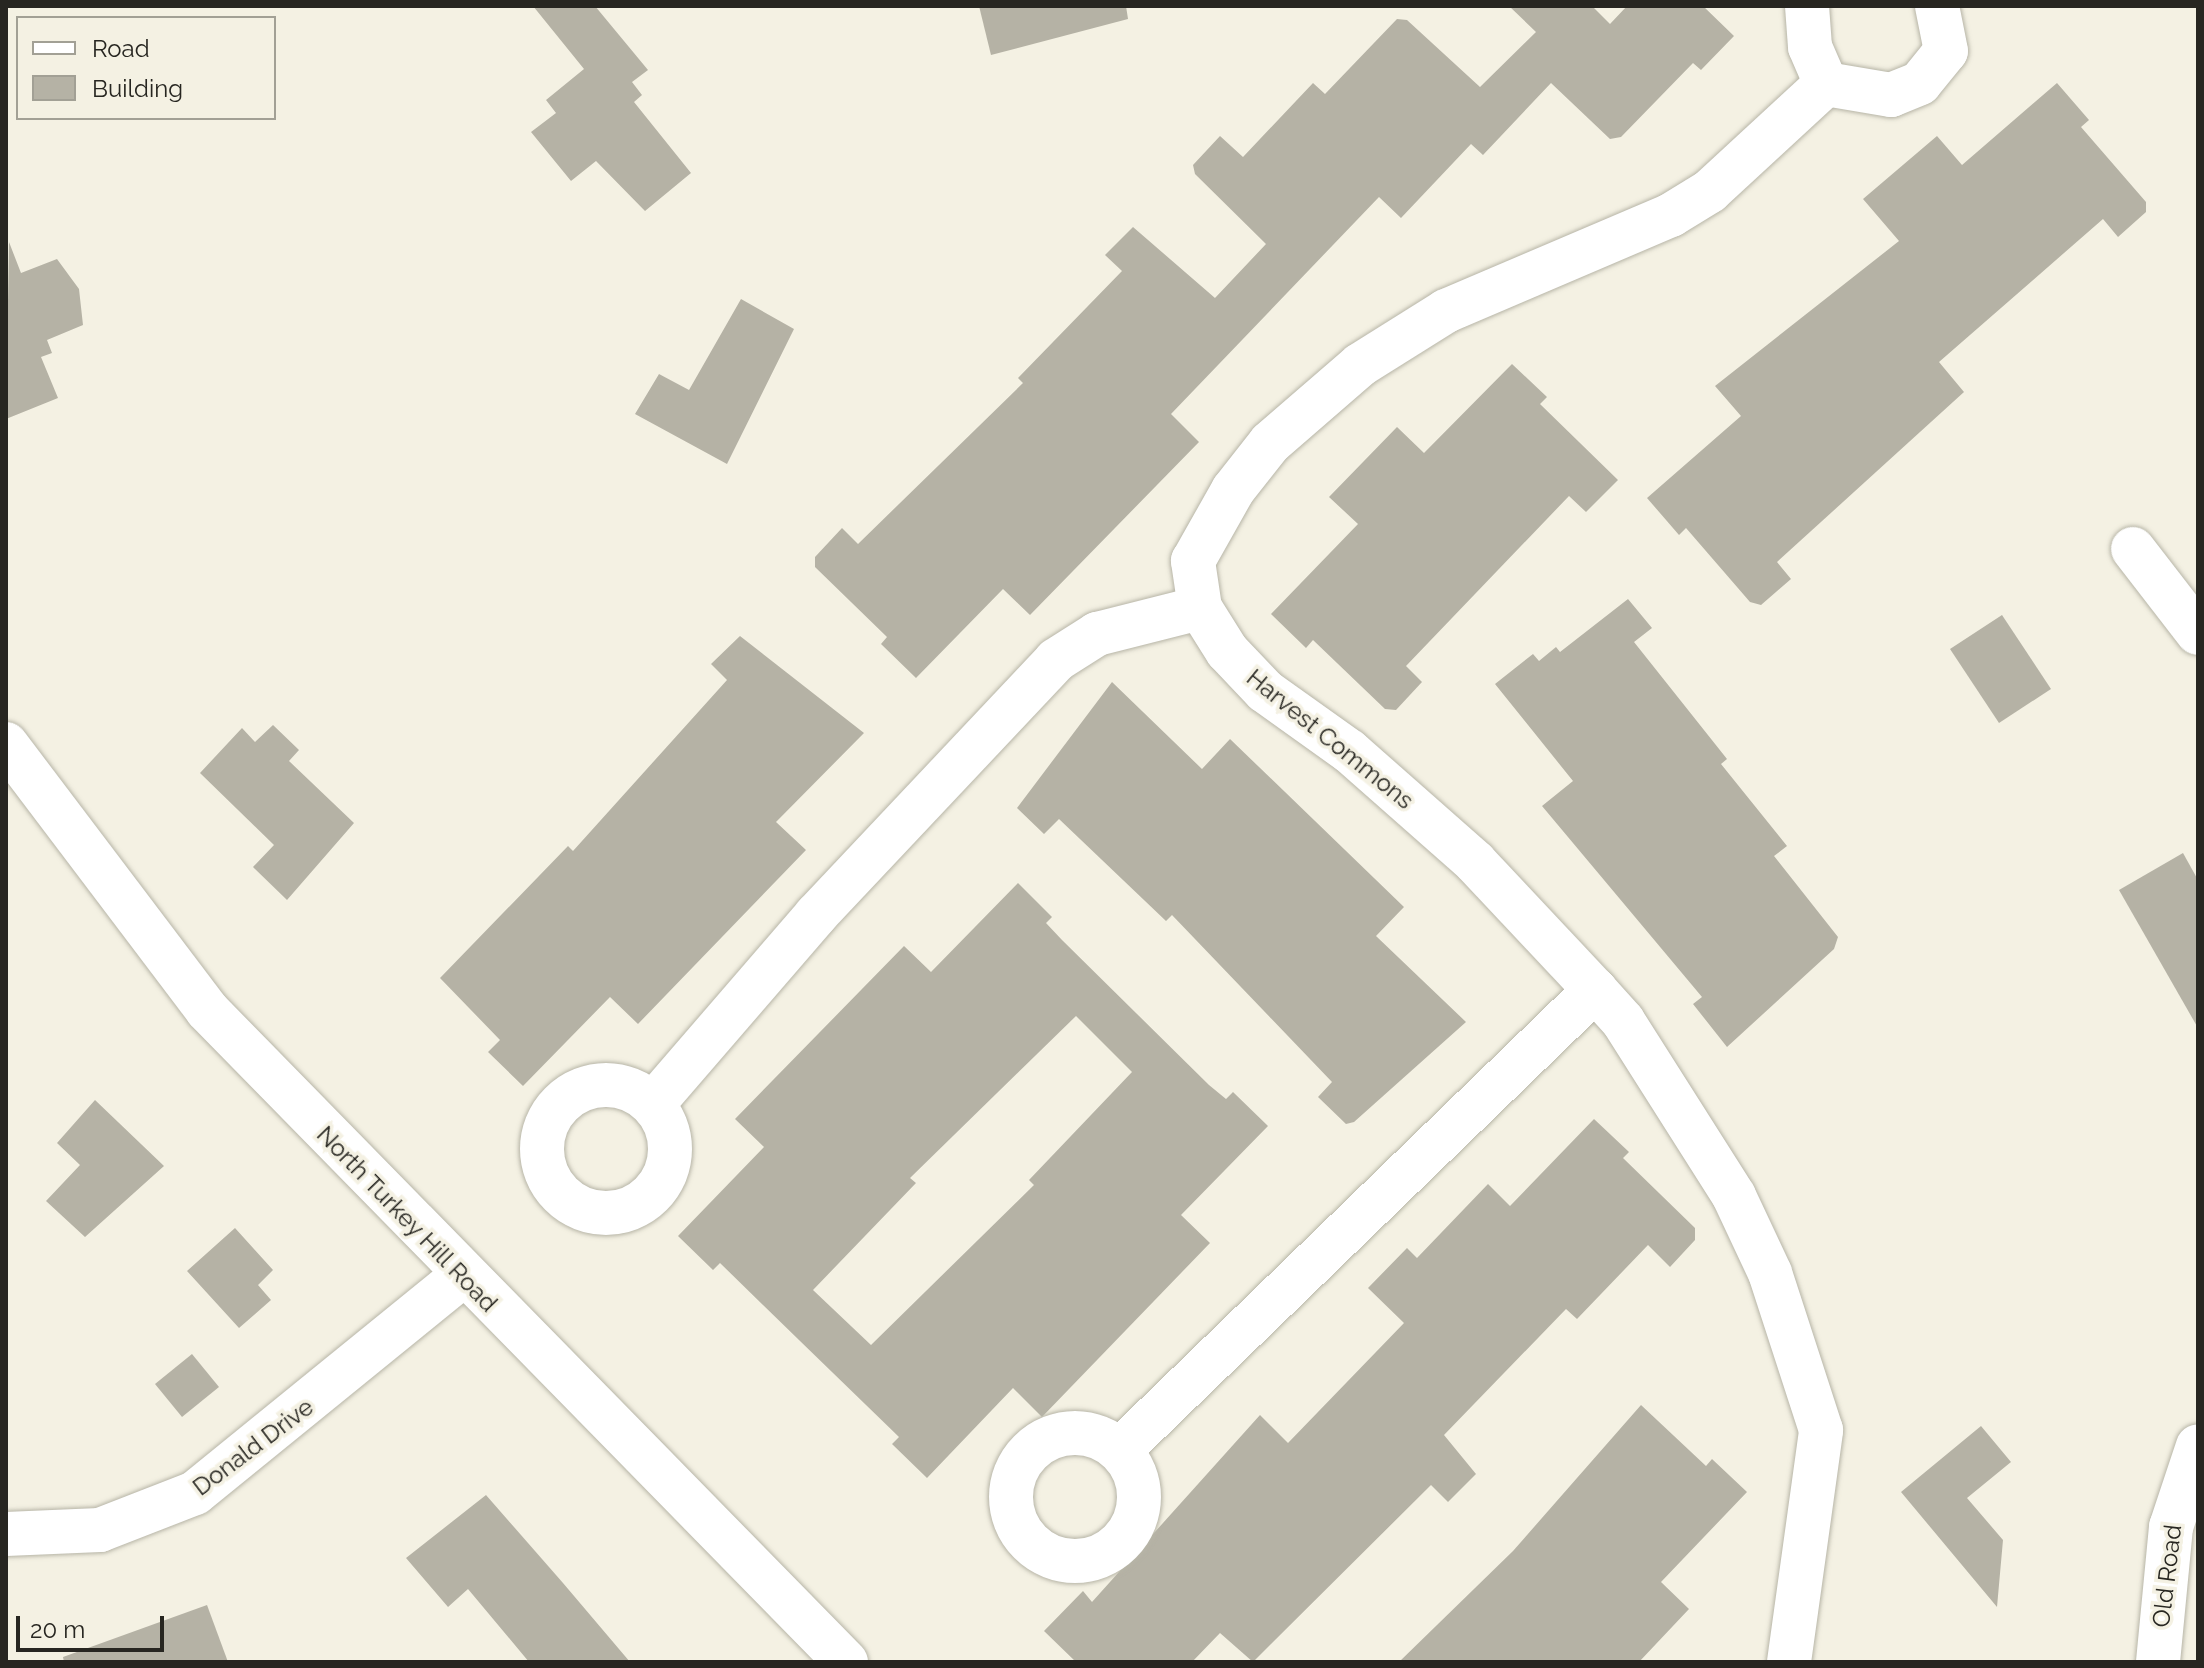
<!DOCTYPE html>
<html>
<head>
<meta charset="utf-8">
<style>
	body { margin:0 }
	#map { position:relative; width:2204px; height:1668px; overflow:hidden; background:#f4f1e3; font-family:Raleway,sans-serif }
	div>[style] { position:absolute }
	.building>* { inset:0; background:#b5b2a5 }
	.roads { filter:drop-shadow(0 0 2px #b7b5a7) drop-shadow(0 0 2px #b7b5a7) }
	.minor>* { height:44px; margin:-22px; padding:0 22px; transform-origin:22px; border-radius:22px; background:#fff }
	.minor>.ring { margin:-22px; padding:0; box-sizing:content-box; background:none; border:44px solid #fff; border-radius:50% }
	span { translate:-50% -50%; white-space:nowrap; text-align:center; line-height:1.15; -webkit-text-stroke:7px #f4f1e3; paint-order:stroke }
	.street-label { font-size:24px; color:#272621 }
	.frame { position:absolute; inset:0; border:8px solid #272621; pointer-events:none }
	.legend { position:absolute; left:16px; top:16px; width:260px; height:104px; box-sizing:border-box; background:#f4f1e3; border:2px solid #a2a095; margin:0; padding:10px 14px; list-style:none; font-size:24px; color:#272621 }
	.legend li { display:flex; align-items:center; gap:16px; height:40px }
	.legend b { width:40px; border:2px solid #a2a095 }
	.scale { position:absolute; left:16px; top:1616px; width:148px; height:36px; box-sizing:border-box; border:4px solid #272621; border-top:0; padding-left:10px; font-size:24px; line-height:28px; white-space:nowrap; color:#272621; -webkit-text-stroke:6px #f4f1e3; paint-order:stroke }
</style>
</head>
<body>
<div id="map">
	<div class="building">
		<i style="clip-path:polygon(533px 6px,595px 6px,648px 70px,632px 82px,642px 95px,634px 102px,691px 173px,645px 211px,596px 161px,571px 181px,531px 132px,556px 113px,546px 100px,584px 69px)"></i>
		<i style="clip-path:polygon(979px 6px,1126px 6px,1128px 19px,991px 55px)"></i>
		<i style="clip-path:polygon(1509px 6px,1592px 6px,1610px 24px,1627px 6px,1703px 6px,1734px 36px,1701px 70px,1693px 63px,1621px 137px,1610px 139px,1551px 83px,1483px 155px,1471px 144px,1401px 218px,1379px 197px,1171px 414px,1199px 442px,1030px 615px,1003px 589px,916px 678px,881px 644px,887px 637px,815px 567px,815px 557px,842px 528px,858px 544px,1023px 383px,1018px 378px,1122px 271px,1105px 255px,1133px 227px,1215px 298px,1266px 244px,1195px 174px,1193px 165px,1220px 136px,1243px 157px,1313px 83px,1325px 94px,1397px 19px,1407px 20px,1480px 87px,1536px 32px)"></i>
		<i style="clip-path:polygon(2057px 83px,2089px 120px,2081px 127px,2146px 202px,2146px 212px,2118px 237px,2103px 219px,1939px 362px,1964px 392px,1777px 562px,1791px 579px,1761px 605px,1750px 602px,1686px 528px,1679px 535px,1647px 498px,1741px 416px,1715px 386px,1899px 241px,1863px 199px,1937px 136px,1962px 165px)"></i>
		<i style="clip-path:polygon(9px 242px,21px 273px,57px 259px,79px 289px,83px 325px,47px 340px,52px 353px,41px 357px,58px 398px,6px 419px)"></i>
		<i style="clip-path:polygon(741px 299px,794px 329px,727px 464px,635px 414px,659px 374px,689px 390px)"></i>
		<i style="clip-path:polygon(1512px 364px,1547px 397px,1540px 404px,1618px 480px,1586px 512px,1569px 496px,1406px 666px,1422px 682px,1396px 710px,1385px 709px,1313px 640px,1306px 648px,1271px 614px,1358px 524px,1329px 497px,1397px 427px,1424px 453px)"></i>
		<i style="clip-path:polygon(1628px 599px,1652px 628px,1634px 642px,1727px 759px,1721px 764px,1787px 846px,1774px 856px,1838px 937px,1834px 949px,1727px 1047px,1693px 1004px,1702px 997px,1542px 806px,1573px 781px,1495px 684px,1533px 654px,1539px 661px,1556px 647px,1560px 652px)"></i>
		<i style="clip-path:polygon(2002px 615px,2051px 689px,1999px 723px,1950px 649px)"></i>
		<i style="clip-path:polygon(740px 636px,864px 733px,776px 822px,806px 850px,638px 1024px,610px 997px,523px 1086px,488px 1052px,500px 1040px,440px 978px,568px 846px,573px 851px,727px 680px,711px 664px)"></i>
		<i style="clip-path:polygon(1112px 682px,1202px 769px,1230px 739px,1404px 907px,1376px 936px,1466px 1022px,1354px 1122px,1346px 1124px,1318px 1097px,1332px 1082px,1172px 915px,1166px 921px,1059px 819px,1044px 834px,1017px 808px)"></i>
		<i style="clip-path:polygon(273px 725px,299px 750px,289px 761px,354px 823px,287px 900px,253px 867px,274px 845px,200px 773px,242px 728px,255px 742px)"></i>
		<i style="clip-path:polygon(2183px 853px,2198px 880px,2198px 1028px,2119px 890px)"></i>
		<i style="clip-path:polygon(evenodd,1018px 883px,1052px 917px,1046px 923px,1062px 940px,1209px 1085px,1226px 1099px,1233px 1092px,1268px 1126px,1181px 1215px,1210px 1243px,1042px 1417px,1013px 1388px,927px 1478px,892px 1444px,899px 1437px,799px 1340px,720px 1263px,713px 1270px,678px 1236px,764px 1147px,735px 1119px,904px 946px,931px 972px,1018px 883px,1076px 1016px,1132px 1072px,1029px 1180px,1034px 1185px,871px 1345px,813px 1290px,916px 1183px,910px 1178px,1076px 1016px)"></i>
		<i style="clip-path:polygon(95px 1100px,164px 1166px,85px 1237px,46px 1201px,80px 1165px,57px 1143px)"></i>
		<i style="clip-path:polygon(1594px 1119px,1629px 1152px,1623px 1158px,1695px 1228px,1695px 1240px,1670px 1267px,1648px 1245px,1577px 1319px,1566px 1309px,1444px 1435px,1476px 1474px,1448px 1502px,1431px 1485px,1253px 1662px,1220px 1633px,1192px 1662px,1076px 1662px,1044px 1631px,1083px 1591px,1092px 1602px,1260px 1415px,1288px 1443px,1404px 1323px,1368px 1288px,1407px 1248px,1417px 1258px,1488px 1184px,1510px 1206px)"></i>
		<i style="clip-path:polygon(235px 1228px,273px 1270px,258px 1285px,271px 1300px,239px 1328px,187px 1271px)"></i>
		<i style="clip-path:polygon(192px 1354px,219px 1387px,182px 1417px,155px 1384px)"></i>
		<i style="clip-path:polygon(1641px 1405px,1706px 1466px,1712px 1459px,1747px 1492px,1661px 1582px,1689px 1609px,1639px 1662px,1399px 1662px,1513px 1551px)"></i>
		<i style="clip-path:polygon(1981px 1426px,2011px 1462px,1967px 1498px,2003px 1540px,1997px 1607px,1901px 1492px)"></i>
		<i style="clip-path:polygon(486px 1495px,563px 1583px,630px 1662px,529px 1662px,468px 1589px,448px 1607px,406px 1558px)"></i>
		<i style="clip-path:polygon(207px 1605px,228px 1662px,64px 1662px,63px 1657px)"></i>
	</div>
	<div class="roads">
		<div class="minor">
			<i style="left:1807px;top:6px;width:41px;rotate:85.8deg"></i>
			<i style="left:1810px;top:47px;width:40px;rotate:66.6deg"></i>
			<i style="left:1826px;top:84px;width:66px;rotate:9.6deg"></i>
			<i style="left:1891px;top:95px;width:31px;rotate:-22deg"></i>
			<i style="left:1920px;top:83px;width:41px;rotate:-50.9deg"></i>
			<i style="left:1946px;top:51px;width:46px;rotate:-101.3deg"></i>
			<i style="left:2133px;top:549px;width:106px;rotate:52.3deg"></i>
			<i style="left:6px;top:744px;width:333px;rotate:52.9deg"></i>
			<i style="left:207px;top:1010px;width:913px;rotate:45.58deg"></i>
			<i class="ring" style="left:542px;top:1085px;width:84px;height:84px"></i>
			<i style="left:653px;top:1104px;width:250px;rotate:-49.2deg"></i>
			<i style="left:816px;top:915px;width:350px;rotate:-46.7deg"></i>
			<i style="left:1056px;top:660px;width:49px;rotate:-32.4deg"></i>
			<i style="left:1097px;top:634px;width:106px;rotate:-14.2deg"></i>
			<i class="ring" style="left:1011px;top:1433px;width:84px;height:84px"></i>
			<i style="left:1121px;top:1449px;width:660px;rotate:-44.08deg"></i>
			<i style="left:6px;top:1534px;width:94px;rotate:-2.4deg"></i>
			<i style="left:100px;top:1530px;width:102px;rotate:-21.3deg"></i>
			<i style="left:195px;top:1493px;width:344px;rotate:-39.1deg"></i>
			<i style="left:1789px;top:1662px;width:234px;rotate:-82.1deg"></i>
			<i style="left:1821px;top:1430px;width:165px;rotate:-108deg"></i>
			<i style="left:1770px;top:1273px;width:85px;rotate:-115.1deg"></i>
			<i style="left:1734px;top:1196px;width:207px;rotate:-122.4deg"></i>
			<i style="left:1623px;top:1021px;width:42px;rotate:-132.1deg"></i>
			<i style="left:1595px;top:990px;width:175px;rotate:-133.2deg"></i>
			<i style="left:1475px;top:862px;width:168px;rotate:-138.6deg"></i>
			<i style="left:1349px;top:751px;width:103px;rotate:-144.5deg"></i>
			<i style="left:1265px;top:691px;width:55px;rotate:-133.5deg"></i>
			<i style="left:1227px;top:651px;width:51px;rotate:-122.1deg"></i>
			<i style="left:1200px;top:608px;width:48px;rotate:-98.5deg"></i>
			<i style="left:1193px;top:561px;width:81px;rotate:-60.6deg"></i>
			<i style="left:1233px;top:490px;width:60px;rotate:-51.8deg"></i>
			<i style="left:1270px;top:443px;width:119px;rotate:-40.9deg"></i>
			<i style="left:1360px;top:365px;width:102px;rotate:-32.1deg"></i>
			<i style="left:1446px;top:311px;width:245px;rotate:-23.1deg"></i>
			<i style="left:1671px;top:215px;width:46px;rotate:-31.6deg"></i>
			<i style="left:1710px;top:191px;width:158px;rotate:-42.7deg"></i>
			<i style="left:2158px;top:1662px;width:136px;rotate:-84.5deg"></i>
			<i style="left:2171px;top:1527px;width:85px;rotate:-71.6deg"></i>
		</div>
	</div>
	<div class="street-label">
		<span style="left:1330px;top:739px;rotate:39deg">Harvest Commons</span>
		<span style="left:407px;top:1219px;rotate:46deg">North Turkey Hill Road</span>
		<span style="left:253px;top:1447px;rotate:-37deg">Donald Drive</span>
		<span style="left:2167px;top:1576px;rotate:-83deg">Old Road</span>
	</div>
	<div class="frame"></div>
	<ul class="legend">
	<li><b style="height:10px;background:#fff"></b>Road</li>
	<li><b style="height:22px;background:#b5b2a5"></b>Building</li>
	</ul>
	<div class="scale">20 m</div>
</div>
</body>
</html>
